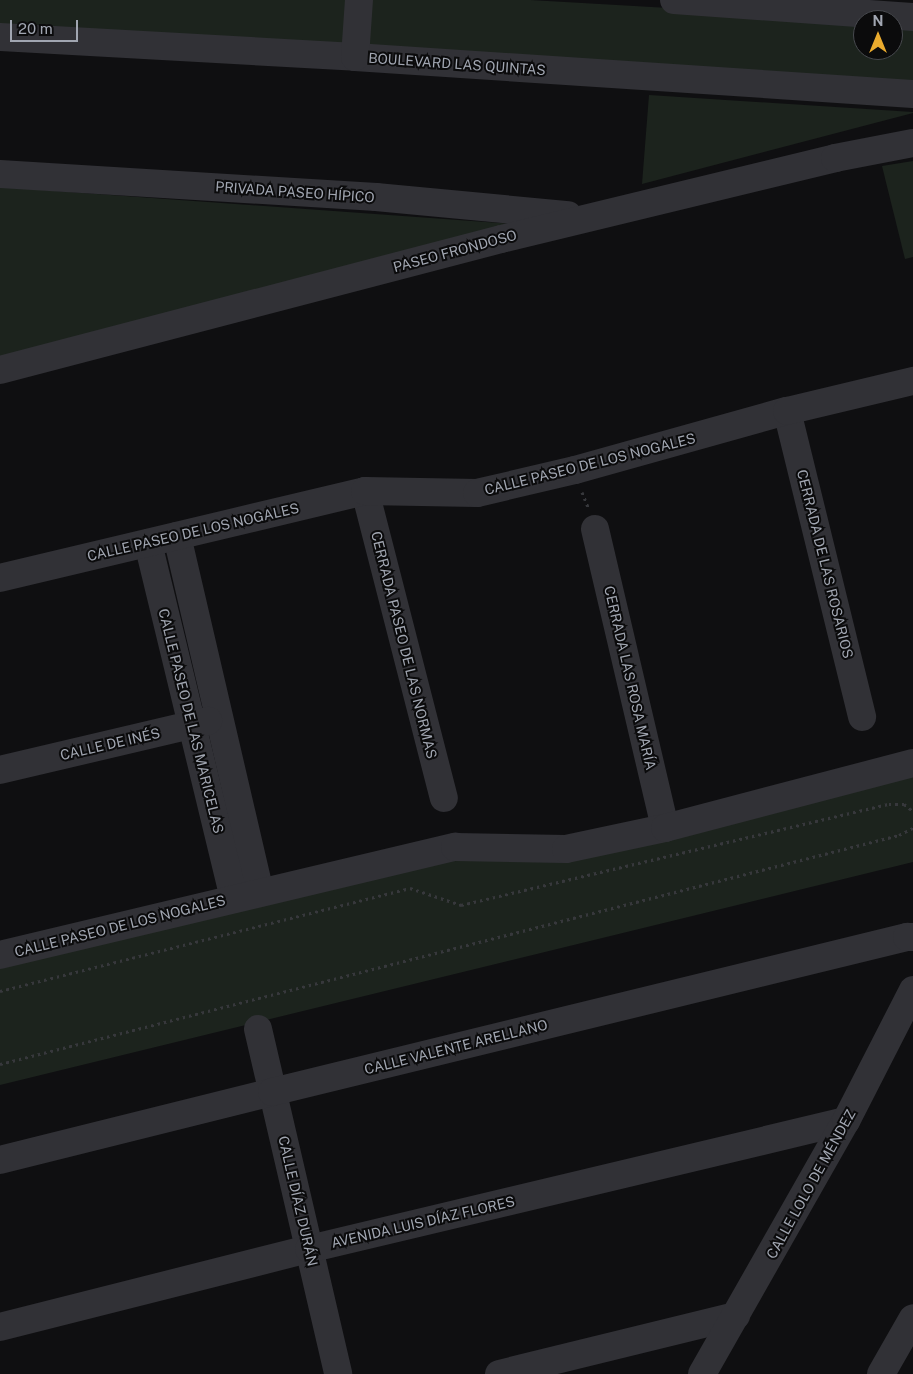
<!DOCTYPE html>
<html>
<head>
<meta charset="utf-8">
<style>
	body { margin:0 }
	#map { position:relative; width:913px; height:1374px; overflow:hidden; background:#0f0f11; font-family:"Public Sans",sans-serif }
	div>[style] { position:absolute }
	.green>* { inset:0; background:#1c231d }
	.path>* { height:3px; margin-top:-1.5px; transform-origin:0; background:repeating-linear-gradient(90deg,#37383c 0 2.5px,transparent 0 6.5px) }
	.minor>* { height:28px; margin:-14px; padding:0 14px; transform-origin:14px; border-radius:14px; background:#313136 }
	span { translate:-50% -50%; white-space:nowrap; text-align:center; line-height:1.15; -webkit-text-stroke:4px #0b0b0c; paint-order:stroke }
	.street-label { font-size:14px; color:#a1a6b1 }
	.north { position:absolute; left:853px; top:10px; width:50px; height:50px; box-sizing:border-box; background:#0b0b0c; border:1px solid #47494e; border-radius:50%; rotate:0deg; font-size:14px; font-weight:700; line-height:20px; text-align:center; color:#a1a6b1 }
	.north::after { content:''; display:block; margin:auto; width:18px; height:22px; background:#eaab2e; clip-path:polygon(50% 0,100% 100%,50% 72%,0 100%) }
	.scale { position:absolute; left:10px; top:20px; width:68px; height:22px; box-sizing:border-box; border:2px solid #a1a6b1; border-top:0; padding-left:6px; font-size:15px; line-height:18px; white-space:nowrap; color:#a1a6b1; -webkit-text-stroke:4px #0b0b0c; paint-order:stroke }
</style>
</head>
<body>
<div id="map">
	<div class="green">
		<i style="clip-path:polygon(0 0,530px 0,876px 20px,863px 20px,863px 50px,893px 50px,893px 21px,913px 22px,913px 84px,0 32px)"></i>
		<i style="clip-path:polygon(649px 95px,913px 112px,913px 113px,642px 184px)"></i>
		<i style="clip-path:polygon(913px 161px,913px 257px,905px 259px,882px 166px)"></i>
		<i style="clip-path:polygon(0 187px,513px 224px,0 358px)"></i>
		<i style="clip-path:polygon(913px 768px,913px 862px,0 1085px,0 959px,456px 851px,569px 854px)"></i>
	</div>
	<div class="path">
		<i style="left:582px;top:492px;width:16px;rotate:68deg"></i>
		<i style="left:0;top:991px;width:423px;rotate:-14.1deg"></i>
		<i style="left:410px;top:888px;width:54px;rotate:18.4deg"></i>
		<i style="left:461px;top:905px;width:440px;rotate:-13.3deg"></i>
		<i style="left:889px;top:804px;width:15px"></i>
		<i style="left:904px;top:804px;width:11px;rotate:38deg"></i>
		<i style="left:0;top:1064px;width:928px;rotate:-14.29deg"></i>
		<i style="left:899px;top:835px;width:16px;rotate:-27deg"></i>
	</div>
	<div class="minor">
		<i style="left:674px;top:0;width:240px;rotate:4.1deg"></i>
		<i style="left:0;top:37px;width:356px;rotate:3.2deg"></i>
		<i style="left:355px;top:57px;width:559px;rotate:3.79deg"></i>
		<i style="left:355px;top:57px;width:57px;rotate:-86deg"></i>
		<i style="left:0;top:174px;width:377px;rotate:3.5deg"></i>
		<i style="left:376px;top:197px;width:193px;rotate:5.4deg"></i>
		<i style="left:0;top:370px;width:518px;rotate:-14.65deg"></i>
		<i style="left:501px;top:239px;width:344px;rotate:-13.6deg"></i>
		<i style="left:835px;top:158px;width:79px;rotate:-10.9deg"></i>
		<i style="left:787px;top:411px;width:315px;rotate:76.2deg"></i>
		<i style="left:365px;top:491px;width:317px;rotate:75.6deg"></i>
		<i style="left:595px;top:529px;width:307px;rotate:76.8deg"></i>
		<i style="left:177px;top:536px;width:366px;rotate:76.9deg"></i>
		<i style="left:148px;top:543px;width:366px;rotate:76.4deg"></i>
		<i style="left:0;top:578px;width:375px;rotate:-13.4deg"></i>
		<i style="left:365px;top:491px;width:112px;rotate:1deg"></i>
		<i style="left:477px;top:493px;width:101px;rotate:-13.2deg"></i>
		<i style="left:575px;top:470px;width:220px;rotate:-15.6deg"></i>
		<i style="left:787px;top:411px;width:130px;rotate:-13.4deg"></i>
		<i style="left:0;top:770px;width:214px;rotate:-13.3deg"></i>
		<i style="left:0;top:955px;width:468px;rotate:-13.4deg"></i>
		<i style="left:455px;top:847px;width:111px;rotate:1deg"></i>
		<i style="left:566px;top:849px;width:101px;rotate:-12deg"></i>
		<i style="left:665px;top:828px;width:256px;rotate:-14.7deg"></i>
		<i style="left:258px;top:1029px;width:354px;rotate:76.9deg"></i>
		<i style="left:0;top:1160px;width:280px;rotate:-14deg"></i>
		<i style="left:272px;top:1092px;width:654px;rotate:-13.72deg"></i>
		<i style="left:907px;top:937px;width:6px"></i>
		<i style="left:0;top:1327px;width:319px;rotate:-14.2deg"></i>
		<i style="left:309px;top:1249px;width:552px;rotate:-13.41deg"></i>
		<i style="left:499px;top:1374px;width:244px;rotate:-13.8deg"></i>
		<i style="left:702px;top:1374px;width:291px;rotate:-60.4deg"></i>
		<i style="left:846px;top:1121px;width:147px;rotate:-62.9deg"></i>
		<i style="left:881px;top:1374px;width:64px;rotate:-60.3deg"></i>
	</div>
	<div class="street-label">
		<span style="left:457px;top:64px;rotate:4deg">BOULEVARD LAS QUINTAS</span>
		<span style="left:295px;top:192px;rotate:4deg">PRIVADA PASEO HÍPICO</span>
		<span style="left:455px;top:251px;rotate:-15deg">PASEO FRONDOSO</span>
		<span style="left:590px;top:464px;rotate:-14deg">CALLE PASEO DE LOS NOGALES</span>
		<span style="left:193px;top:532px;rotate:-13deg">CALLE PASEO DE LOS NOGALES</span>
		<span style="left:825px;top:564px;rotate:76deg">CERRADA DE LAS ROSARIOS</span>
		<span style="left:404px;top:645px;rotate:76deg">CERRADA PASEO DE LAS NORMAS</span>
		<span style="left:630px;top:678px;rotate:77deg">CERRADA LAS ROSA MARÍA</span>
		<span style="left:191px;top:721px;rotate:76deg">CALLE PASEO DE LAS MARICELAS</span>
		<span style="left:110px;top:744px;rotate:-13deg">CALLE DE INÉS</span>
		<span style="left:120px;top:926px;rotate:-14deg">CALLE PASEO DE LOS NOGALES</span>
		<span style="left:456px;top:1047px;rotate:-14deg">CALLE VALENTE ARELLANO</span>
		<span style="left:811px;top:1184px;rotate:-61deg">CALLE LOLO DE MÉNDEZ</span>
		<span style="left:298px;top:1201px;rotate:77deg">CALLE DÍAZ DURÁN</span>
		<span style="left:423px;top:1222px;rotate:-13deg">AVENIDA LUIS DÍAZ FLORES</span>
	</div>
	<div class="north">N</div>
	<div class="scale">20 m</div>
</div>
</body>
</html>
